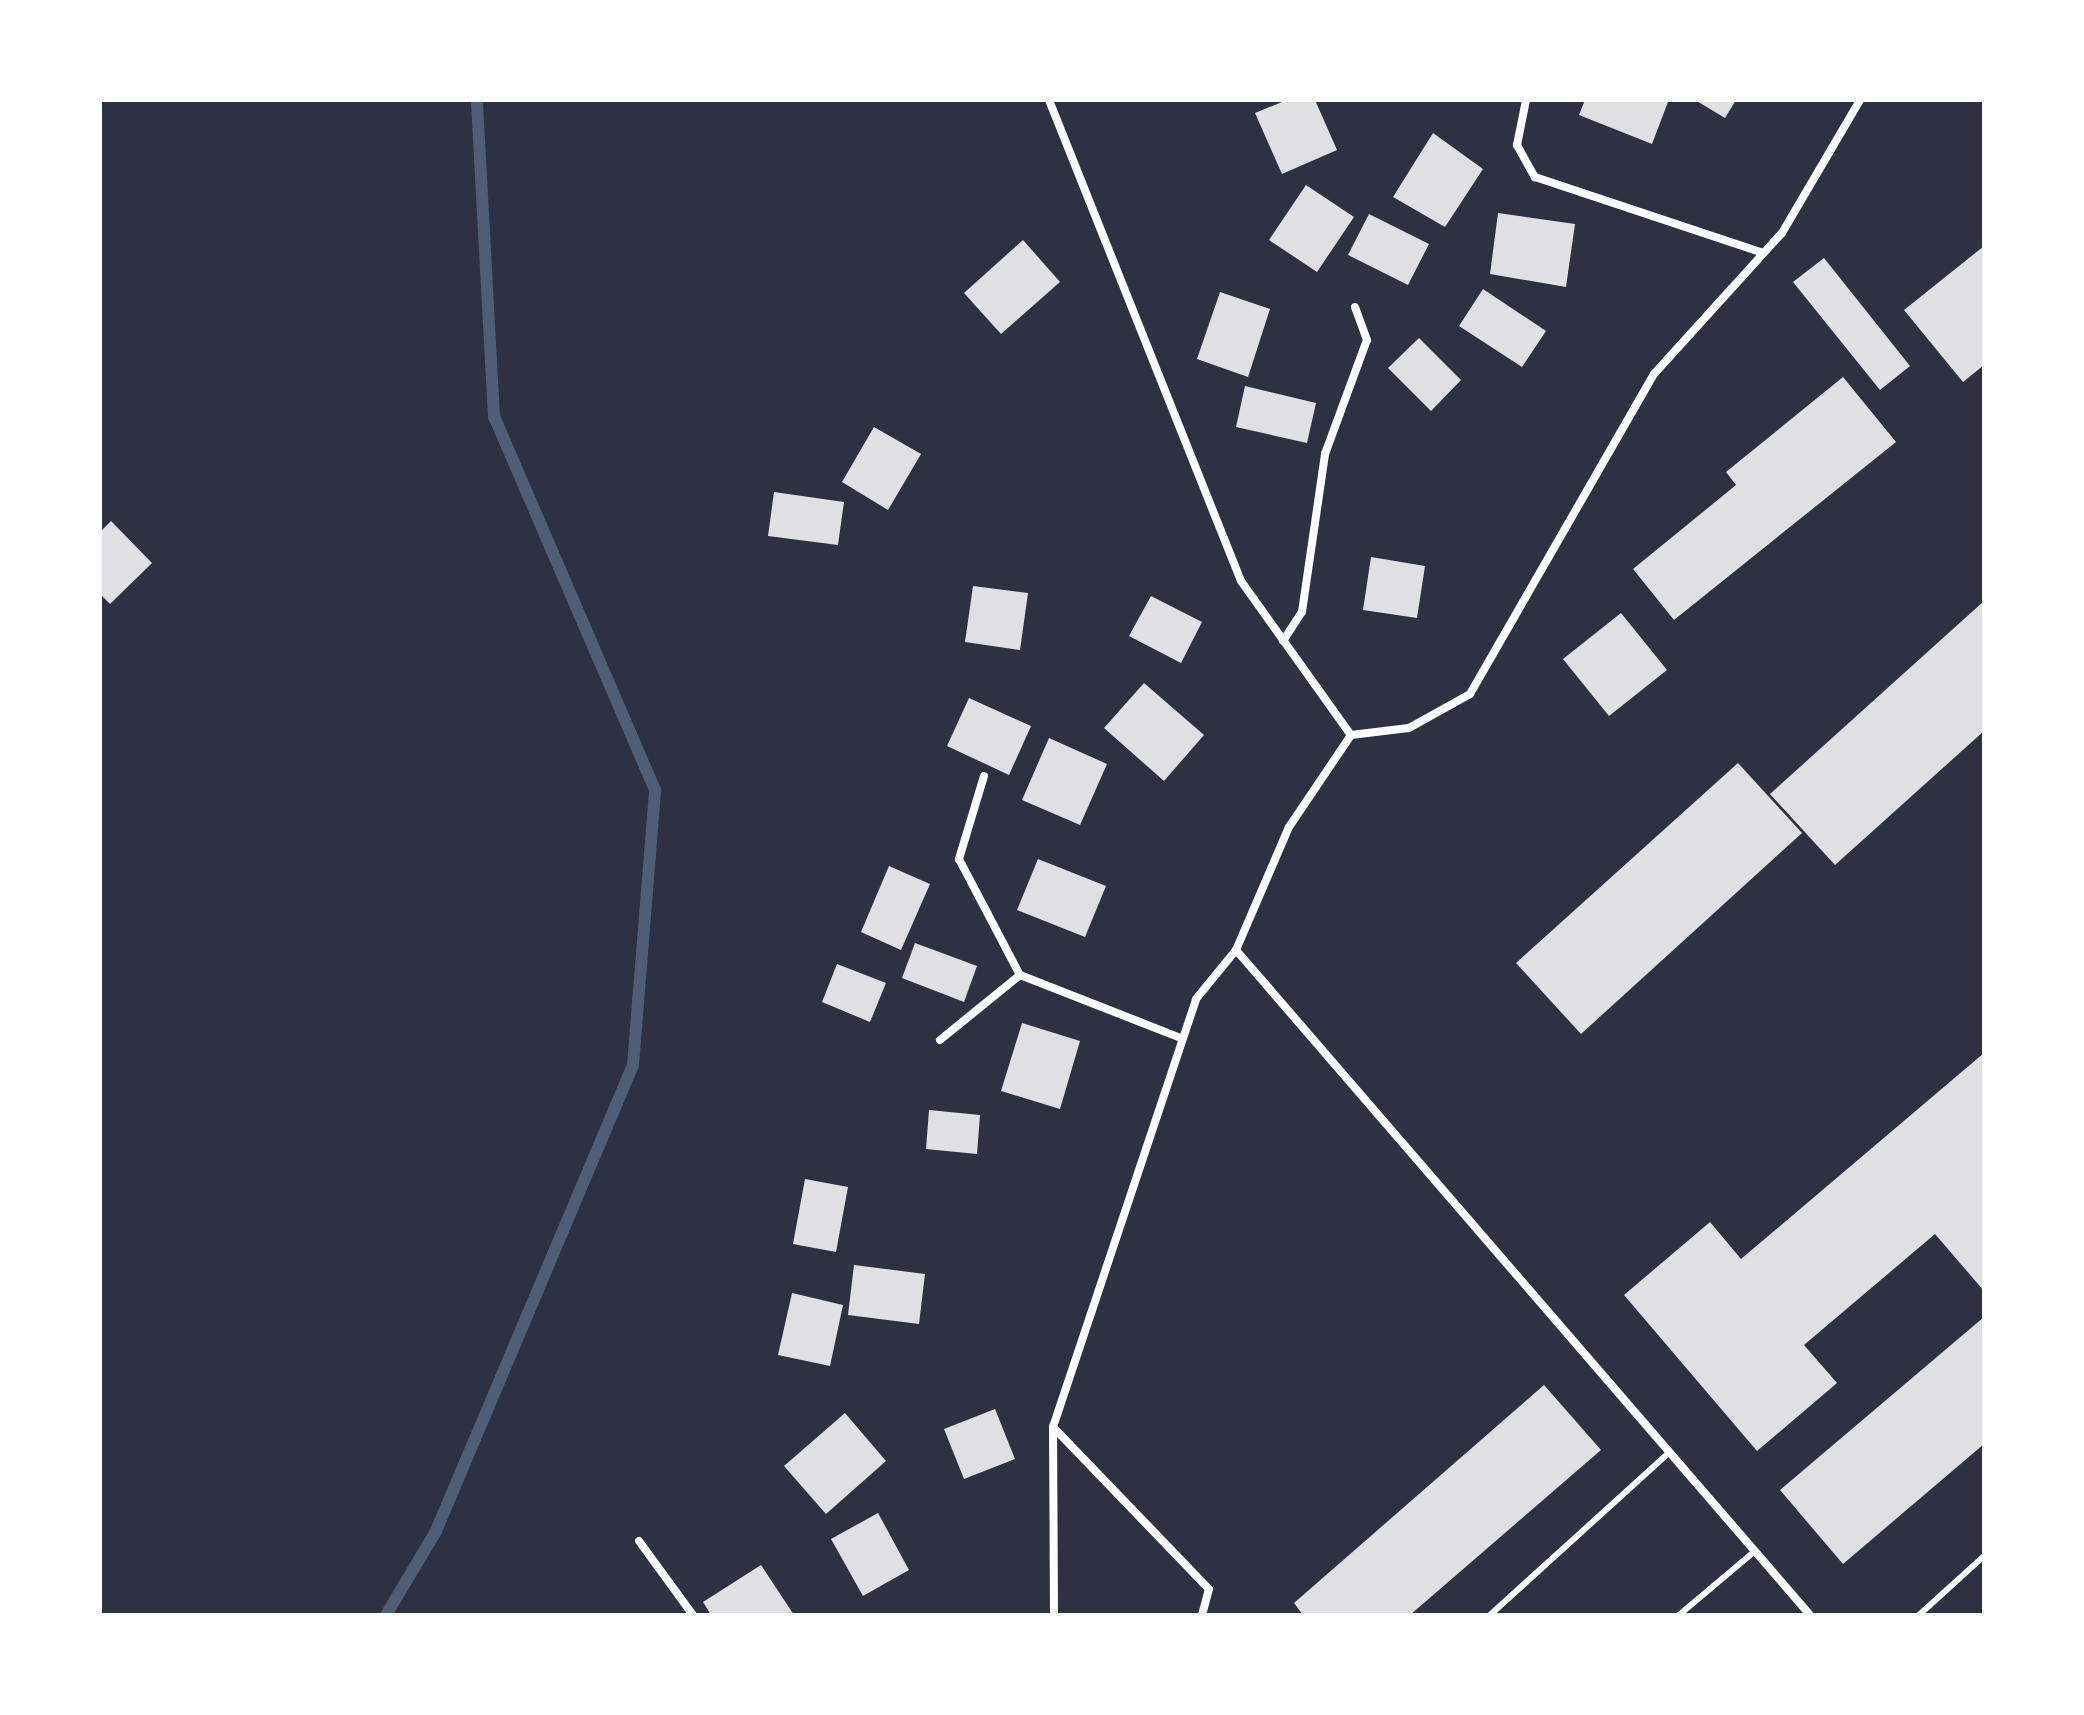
<!DOCTYPE html>
<html>
<head>
<meta charset="utf-8">
<style>
	body { margin:0 }
	#map { position:relative; width:2084px; height:1715px; overflow:hidden; background:#2d3142; font-family:Commissioner,sans-serif }
	div>[style] { position:absolute }
	.stream>* { height:12px; margin:-6px; padding:0 6px; transform-origin:6px; border-radius:6px; background:#4f5d75 }
	.building>* { inset:0; background:#e0e0e3 }
	.service>* { height:6px; margin:-3px; padding:0 3px; transform-origin:3px; border-radius:3px; background:#fff }
	.minor>* { height:8px; margin:-4px; padding:0 4px; transform-origin:4px; border-radius:4px; background:#fff }
	span { translate:-50% -50%; white-space:nowrap; text-align:center; line-height:1.15; -webkit-text-stroke:6px #fff; paint-order:stroke }
	.frame { position:absolute; inset:0; border:102px solid #fff; pointer-events:none }
</style>
</head>
<body>
<div id="map">
	<div class="stream">
		<i style="left:386px;top:1615px;width:98px;rotate:-59.2deg"></i>
		<i style="left:436px;top:1531px;width:506px;rotate:-67.08deg"></i>
		<i style="left:633px;top:1065px;width:276px;rotate:-85.4deg"></i>
		<i style="left:655px;top:790px;width:406px;rotate:-113.3deg"></i>
		<i style="left:494px;top:417px;width:317px;rotate:-93.1deg"></i>
	</div>
	<div class="building">
		<i style="clip-path:polygon(1287px 100px,1315px 100px,1337px 150px,1282px 174px,1255px 113px)"></i>
		<i style="clip-path:polygon(1585px 100px,1662px 100px,1668px 102px,1652px 144px,1579px 115px)"></i>
		<i style="clip-path:polygon(1695px 100px,1736px 100px,1725px 118px)"></i>
		<i style="clip-path:polygon(1433px 133px,1483px 169px,1445px 227px,1393px 197px)"></i>
		<i style="clip-path:polygon(1306px 185px,1354px 217px,1317px 272px,1269px 240px)"></i>
		<i style="clip-path:polygon(1498px 213px,1575px 224px,1566px 287px,1490px 274px)"></i>
		<i style="clip-path:polygon(1369px 214px,1429px 244px,1408px 285px,1348px 255px)"></i>
		<i style="clip-path:polygon(1023px 240px,1060px 282px,1001px 334px,964px 293px)"></i>
		<i style="clip-path:polygon(1984px 246px,1984px 365px,1963px 382px,1904px 310px)"></i>
		<i style="clip-path:polygon(1824px 258px,1910px 366px,1880px 390px,1793px 282px)"></i>
		<i style="clip-path:polygon(1483px 289px,1546px 331px,1522px 367px,1459px 326px)"></i>
		<i style="clip-path:polygon(1220px 292px,1270px 309px,1248px 377px,1197px 359px)"></i>
		<i style="clip-path:polygon(1419px 338px,1461px 380px,1431px 411px,1388px 368px)"></i>
		<i style="clip-path:polygon(1843px 377px,1896px 442px,1674px 620px,1633px 569px,1736px 485px,1726px 472px)"></i>
		<i style="clip-path:polygon(1245px 386px,1316px 403px,1307px 443px,1236px 427px)"></i>
		<i style="clip-path:polygon(874px 427px,921px 454px,888px 510px,842px 482px)"></i>
		<i style="clip-path:polygon(774px 492px,844px 502px,838px 545px,768px 536px)"></i>
		<i style="clip-path:polygon(111px 521px,152px 563px,110px 604px,100px 594px,100px 532px)"></i>
		<i style="clip-path:polygon(1371px 557px,1425px 566px,1417px 618px,1363px 610px)"></i>
		<i style="clip-path:polygon(973px 586px,1028px 593px,1020px 650px,965px 642px)"></i>
		<i style="clip-path:polygon(1151px 596px,1202px 622px,1181px 663px,1129px 636px)"></i>
		<i style="clip-path:polygon(1984px 601px,1984px 731px,1835px 865px,1770px 794px)"></i>
		<i style="clip-path:polygon(1621px 613px,1667px 670px,1609px 716px,1563px 659px)"></i>
		<i style="clip-path:polygon(1144px 683px,1204px 735px,1164px 781px,1104px 728px)"></i>
		<i style="clip-path:polygon(969px 698px,1031px 726px,1009px 775px,947px 746px)"></i>
		<i style="clip-path:polygon(1049px 738px,1107px 764px,1080px 825px,1022px 800px)"></i>
		<i style="clip-path:polygon(1738px 763px,1802px 833px,1581px 1034px,1516px 963px)"></i>
		<i style="clip-path:polygon(1038px 859px,1106px 886px,1085px 937px,1017px 910px)"></i>
		<i style="clip-path:polygon(889px 866px,930px 884px,901px 950px,861px 932px)"></i>
		<i style="clip-path:polygon(915px 943px,977px 966px,964px 1002px,902px 978px)"></i>
		<i style="clip-path:polygon(837px 964px,886px 983px,870px 1022px,822px 1002px)"></i>
		<i style="clip-path:polygon(1022px 1023px,1080px 1041px,1060px 1109px,1001px 1091px)"></i>
		<i style="clip-path:polygon(1984px 1053px,1984px 1291px,1935px 1234px,1804px 1345px,1837px 1383px,1757px 1451px,1624px 1295px,1710px 1222px,1741px 1259px)"></i>
		<i style="clip-path:polygon(929px 1110px,980px 1115px,977px 1154px,926px 1149px)"></i>
		<i style="clip-path:polygon(805px 1179px,848px 1187px,836px 1252px,793px 1244px)"></i>
		<i style="clip-path:polygon(854px 1265px,925px 1274px,919px 1324px,848px 1315px)"></i>
		<i style="clip-path:polygon(792px 1293px,843px 1305px,830px 1366px,778px 1355px)"></i>
		<i style="clip-path:polygon(1984px 1317px,1984px 1444px,1843px 1564px,1780px 1490px)"></i>
		<i style="clip-path:polygon(1544px 1385px,1601px 1450px,1410px 1615px,1303px 1615px,1294px 1603px)"></i>
		<i style="clip-path:polygon(995px 1409px,1015px 1459px,964px 1479px,944px 1429px)"></i>
		<i style="clip-path:polygon(845px 1413px,886px 1461px,826px 1514px,784px 1466px)"></i>
		<i style="clip-path:polygon(878px 1513px,909px 1570px,863px 1596px,831px 1539px)"></i>
		<i style="clip-path:polygon(761px 1565px,794px 1615px,711px 1615px,703px 1602px)"></i>
	</div>
	<div class="service">
		<i style="left:1490px;top:1615px;width:243px;rotate:-42.2deg"></i>
		<i style="left:1679px;top:1615px;width:99px;rotate:-40.1deg"></i>
		<i style="left:1919px;top:1615px;width:88px;rotate:-42.2deg"></i>
	</div>
	<div class="minor">
		<i style="left:1049px;top:100px;width:518px;rotate:68.24deg"></i>
		<i style="left:1241px;top:581px;width:189px;rotate:54.5deg"></i>
		<i style="left:1526px;top:100px;width:46px;rotate:101.3deg"></i>
		<i style="left:1517px;top:145px;width:37px;rotate:61deg"></i>
		<i style="left:1535px;top:177px;width:240px;rotate:18.4deg"></i>
		<i style="left:1283px;top:641px;width:35px;rotate:-57deg"></i>
		<i style="left:1302px;top:612px;width:160px;rotate:-81.7deg"></i>
		<i style="left:1325px;top:454px;width:121px;rotate:-69.8deg"></i>
		<i style="left:1367px;top:340px;width:35px;rotate:-110deg"></i>
		<i style="left:984px;top:776px;width:87px;rotate:106.8deg"></i>
		<i style="left:959px;top:859px;width:131px;rotate:62.3deg"></i>
		<i style="left:1020px;top:975px;width:173px;rotate:21.4deg"></i>
		<i style="left:1236px;top:950px;width:878px;rotate:49.2deg"></i>
		<i style="left:940px;top:1040px;width:103px;rotate:-39.1deg"></i>
		<i style="left:1054px;top:1428px;width:223px;rotate:46.1deg"></i>
		<i style="left:1209px;top:1589px;width:27px;rotate:105deg"></i>
		<i style="left:639px;top:1541px;width:92px;rotate:53.9deg"></i>
		<i style="left:1054px;top:1615px;width:188px;rotate:-90.3deg"></i>
		<i style="left:1053px;top:1427px;width:451px;rotate:-71.5deg"></i>
		<i style="left:1196px;top:999px;width:63px;rotate:-50.8deg"></i>
		<i style="left:1236px;top:950px;width:134px;rotate:-66.7deg"></i>
		<i style="left:1289px;top:827px;width:111px;rotate:-56deg"></i>
		<i style="left:1351px;top:735px;width:58px;rotate:-6.9deg"></i>
		<i style="left:1409px;top:728px;width:70px;rotate:-29.1deg"></i>
		<i style="left:1470px;top:694px;width:369px;rotate:-60.1deg"></i>
		<i style="left:1654px;top:374px;width:190px;rotate:-47.8deg"></i>
		<i style="left:1782px;top:233px;width:154px;rotate:-59.6deg"></i>
	</div>
	<div class="frame"></div>
</div>
</body>
</html>
